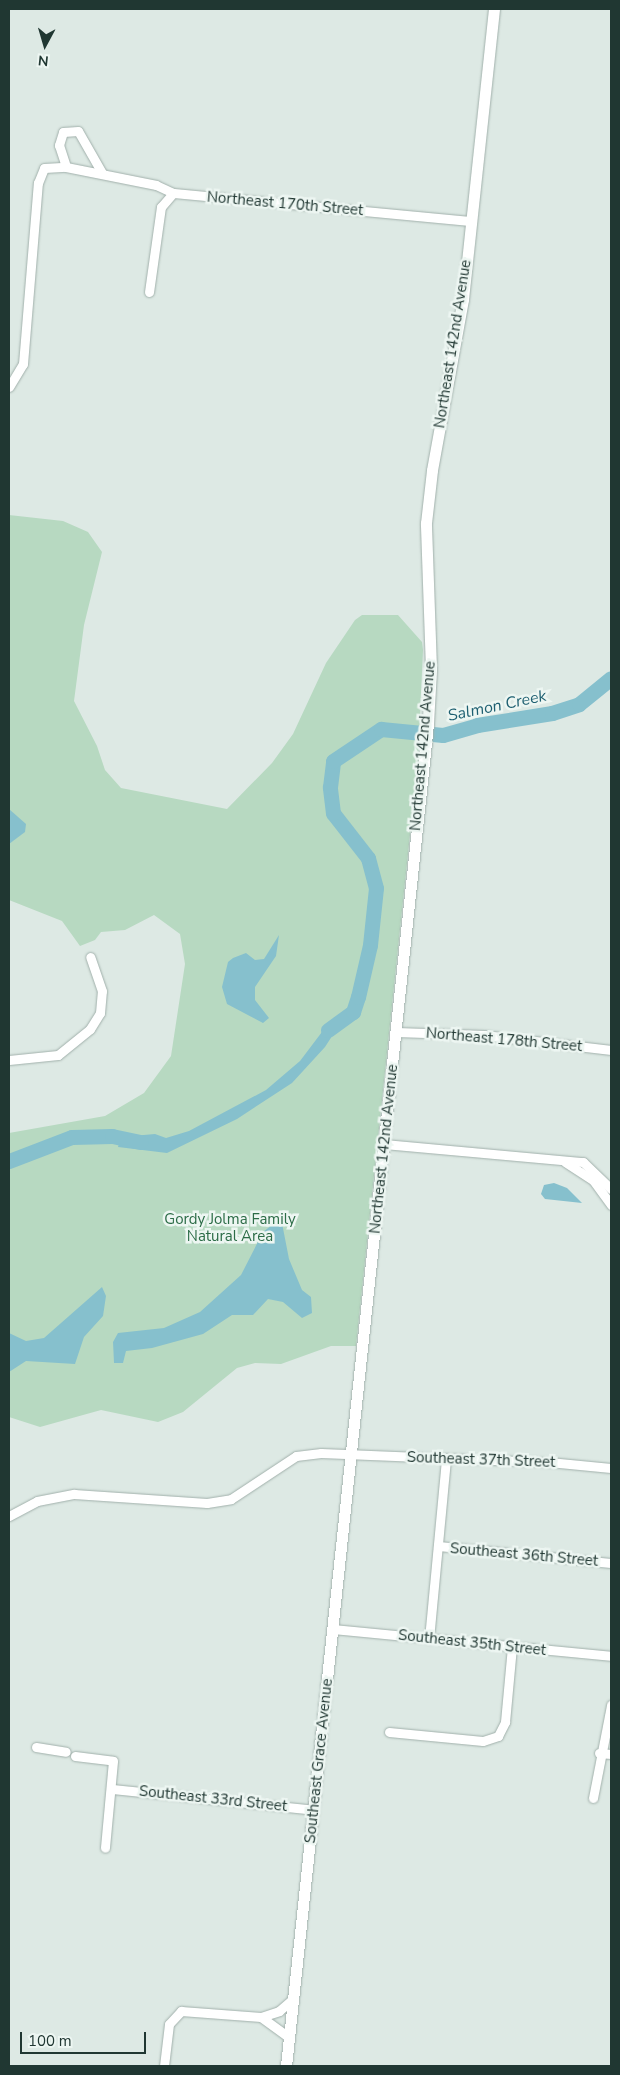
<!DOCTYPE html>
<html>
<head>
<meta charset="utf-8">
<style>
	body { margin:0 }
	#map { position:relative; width:620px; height:2075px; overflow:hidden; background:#dde9e4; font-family:"Nunito Sans",sans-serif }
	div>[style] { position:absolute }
	.green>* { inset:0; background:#b7d9c1 }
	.water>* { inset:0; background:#86c0cd }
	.river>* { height:15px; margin:-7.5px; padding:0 7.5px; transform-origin:7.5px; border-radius:7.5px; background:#86c0cd }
	.roads { filter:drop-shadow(0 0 1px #a1b0ab) drop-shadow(0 0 1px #a1b0ab) }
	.street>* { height:9px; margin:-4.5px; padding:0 4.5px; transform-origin:4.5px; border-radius:4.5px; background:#fff }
	.secondary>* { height:11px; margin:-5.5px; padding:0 5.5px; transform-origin:5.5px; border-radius:5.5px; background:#fff }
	span { translate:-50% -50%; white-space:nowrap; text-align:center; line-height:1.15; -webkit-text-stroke:5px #edf6f2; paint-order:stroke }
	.street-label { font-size:15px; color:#203732 }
	.park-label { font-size:15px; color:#2c6c47 }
	.water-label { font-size:16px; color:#1d5f70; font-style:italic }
	.frame { position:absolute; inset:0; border:10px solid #203732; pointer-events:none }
	.north { position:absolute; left:20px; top:20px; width:50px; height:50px; -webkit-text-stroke:4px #edf6f2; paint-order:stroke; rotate:186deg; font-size:14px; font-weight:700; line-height:20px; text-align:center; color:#203732 }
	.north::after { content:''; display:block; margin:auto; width:18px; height:22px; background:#203732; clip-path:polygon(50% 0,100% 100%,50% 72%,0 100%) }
	.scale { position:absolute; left:20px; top:2032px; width:126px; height:22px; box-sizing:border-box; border:2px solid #203732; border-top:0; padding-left:6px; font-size:15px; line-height:18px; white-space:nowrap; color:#203732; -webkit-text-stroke:4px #edf6f2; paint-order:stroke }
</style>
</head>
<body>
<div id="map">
	<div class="green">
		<i style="clip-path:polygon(9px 515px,63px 521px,88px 532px,102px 552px,84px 625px,74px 701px,97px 746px,105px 770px,121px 788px,227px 809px,272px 763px,293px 734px,326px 663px,355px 620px,362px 615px,398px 615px,422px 642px,423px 650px,418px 759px,356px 1346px,331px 1346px,281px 1364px,255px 1363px,237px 1368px,183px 1412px,158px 1422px,101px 1410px,40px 1427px,9px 1417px,9px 1133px,105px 1116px,144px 1093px,171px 1056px,185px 964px,180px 934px,154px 915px,125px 930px,101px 932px,95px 940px,80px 946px,62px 921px,9px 900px)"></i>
	</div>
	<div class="water">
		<i style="clip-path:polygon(9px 809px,26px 824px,25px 832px,9px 844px)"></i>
		<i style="clip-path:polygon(279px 935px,276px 956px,255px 987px,255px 1000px,269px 1018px,263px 1023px,227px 1004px,222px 987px,228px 962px,233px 958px,246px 953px,255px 960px,264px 959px)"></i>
		<i style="clip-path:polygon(349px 1010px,325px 1047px,292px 1083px,237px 1119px,167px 1153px,118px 1147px,121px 1137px,155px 1134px,166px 1138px,189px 1131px,266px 1090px,300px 1061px,328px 1024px)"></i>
		<i style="clip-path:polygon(554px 1183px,567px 1188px,582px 1203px,545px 1199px,541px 1194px,544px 1185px)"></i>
		<i style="clip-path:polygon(281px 1218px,289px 1259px,302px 1290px,311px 1297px,312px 1313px,302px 1318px,283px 1302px,268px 1299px,253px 1315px,232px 1315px,203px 1334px,152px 1348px,126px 1351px,123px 1363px,114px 1363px,113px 1342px,118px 1333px,164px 1328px,200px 1312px,241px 1275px,263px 1232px)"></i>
		<i style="clip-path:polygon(102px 1287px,106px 1296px,103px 1316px,84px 1337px,75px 1364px,26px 1361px,9px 1372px,9px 1333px,26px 1341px,44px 1338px)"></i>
	</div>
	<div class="river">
		<i style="left:328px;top:1030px;width:31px;rotate:-36deg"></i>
		<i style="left:353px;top:1012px;width:16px;rotate:-72deg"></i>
		<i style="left:358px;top:997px;width:53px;rotate:-77deg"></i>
		<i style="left:370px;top:945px;width:57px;rotate:-84deg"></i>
		<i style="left:376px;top:888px;width:31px;rotate:-105deg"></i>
		<i style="left:368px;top:858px;width:57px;rotate:-127.9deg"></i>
		<i style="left:333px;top:813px;width:26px;rotate:-97deg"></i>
		<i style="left:330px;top:787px;width:26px;rotate:-83deg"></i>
		<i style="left:333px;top:761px;width:58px;rotate:-33.7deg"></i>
		<i style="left:381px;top:729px;width:62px;rotate:5.5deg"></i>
		<i style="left:443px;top:735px;width:35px;rotate:-16deg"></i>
		<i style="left:477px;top:725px;width:76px;rotate:-9.1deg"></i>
		<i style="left:552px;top:713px;width:28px;rotate:-18deg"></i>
		<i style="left:579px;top:704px;width:41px;rotate:-39.1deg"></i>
		<i style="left:9px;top:1161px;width:67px;rotate:-20.9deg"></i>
		<i style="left:72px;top:1137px;width:40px;rotate:-1.4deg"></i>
		<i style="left:112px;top:1136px;width:29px;rotate:12deg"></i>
	</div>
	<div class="roads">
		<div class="street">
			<i style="left:102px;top:173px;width:48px;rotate:-119.7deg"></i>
			<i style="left:78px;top:131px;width:15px;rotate:176deg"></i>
			<i style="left:63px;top:132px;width:14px;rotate:107deg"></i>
			<i style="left:59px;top:145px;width:23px;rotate:72deg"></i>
			<i style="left:66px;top:167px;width:92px;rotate:11.3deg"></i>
			<i style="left:156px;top:185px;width:19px;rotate:25deg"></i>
			<i style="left:173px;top:193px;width:299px;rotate:5.4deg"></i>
			<i style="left:149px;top:292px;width:86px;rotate:-82deg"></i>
			<i style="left:161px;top:207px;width:18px;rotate:-49deg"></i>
			<i style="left:9px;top:387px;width:27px;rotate:-59deg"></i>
			<i style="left:23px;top:364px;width:182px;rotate:-85.3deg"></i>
			<i style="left:38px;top:183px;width:16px;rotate:-68deg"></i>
			<i style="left:44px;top:168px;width:22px;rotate:-3deg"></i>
			<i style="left:396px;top:1032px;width:88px;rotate:2deg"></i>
			<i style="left:484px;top:1035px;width:128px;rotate:6.7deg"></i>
			<i style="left:9px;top:1060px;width:49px;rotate:-5.8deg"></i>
			<i style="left:58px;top:1055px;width:41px;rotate:-39.1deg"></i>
			<i style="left:90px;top:1029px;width:19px;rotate:-58deg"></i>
			<i style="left:100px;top:1013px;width:22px;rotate:-85deg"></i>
			<i style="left:102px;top:991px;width:36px;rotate:-109deg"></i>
			<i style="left:384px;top:1144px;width:200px;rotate:5.2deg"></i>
			<i style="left:583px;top:1162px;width:39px;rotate:44deg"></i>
			<i style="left:565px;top:1162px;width:33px;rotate:33deg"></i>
			<i style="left:593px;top:1180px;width:31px;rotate:54deg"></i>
			<i style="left:9px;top:1516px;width:32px;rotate:-28deg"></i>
			<i style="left:37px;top:1501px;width:38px;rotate:-11deg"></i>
			<i style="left:74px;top:1494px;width:133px;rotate:3.9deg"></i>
			<i style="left:207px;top:1503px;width:24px;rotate:-9deg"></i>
			<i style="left:231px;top:1499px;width:78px;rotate:-33.5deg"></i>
			<i style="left:296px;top:1456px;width:25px;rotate:-7deg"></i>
			<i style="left:321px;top:1453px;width:228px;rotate:2.3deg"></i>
			<i style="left:549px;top:1462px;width:62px;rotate:5.5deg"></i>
			<i style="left:438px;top:1546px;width:174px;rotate:5.6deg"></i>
			<i style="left:332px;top:1629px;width:280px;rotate:5.5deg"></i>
			<i style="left:429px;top:1639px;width:181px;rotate:-84.6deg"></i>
			<i style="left:389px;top:1732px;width:94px;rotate:5.5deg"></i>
			<i style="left:483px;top:1741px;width:16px;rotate:-18deg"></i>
			<i style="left:498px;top:1736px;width:16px;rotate:-63deg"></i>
			<i style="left:505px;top:1722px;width:75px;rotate:-84.7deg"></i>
			<i style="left:36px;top:1747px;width:30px;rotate:9deg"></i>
			<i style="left:599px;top:1753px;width:12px;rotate:5deg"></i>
			<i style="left:75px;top:1756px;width:38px;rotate:7deg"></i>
			<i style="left:113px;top:1761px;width:87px;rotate:95.3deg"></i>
			<i style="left:112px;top:1789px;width:203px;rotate:5.9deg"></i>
			<i style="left:593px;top:1798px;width:95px;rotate:-79deg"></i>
			<i style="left:261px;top:2017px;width:34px;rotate:36deg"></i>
			<i style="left:164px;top:2066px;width:42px;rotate:-83.2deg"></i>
			<i style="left:169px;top:2024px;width:18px;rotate:-47deg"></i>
			<i style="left:181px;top:2011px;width:80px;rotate:4.3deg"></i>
			<i style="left:261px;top:2017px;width:19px;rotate:-18deg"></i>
			<i style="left:279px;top:2011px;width:18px;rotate:-41deg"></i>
		</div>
		<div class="secondary">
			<i style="left:286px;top:2066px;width:1350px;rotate:-83.96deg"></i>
			<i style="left:428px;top:723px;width:54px;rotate:-86.8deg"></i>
			<i style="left:431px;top:669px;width:146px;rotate:-92deg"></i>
			<i style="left:426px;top:523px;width:53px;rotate:-83.5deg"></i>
			<i style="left:432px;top:470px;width:174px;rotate:-79.7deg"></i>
			<i style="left:463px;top:299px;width:292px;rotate:-83.9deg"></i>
		</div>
	</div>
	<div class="street-label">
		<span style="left:285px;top:204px;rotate:5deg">Northeast 170th Street</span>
		<span style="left:453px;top:344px;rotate:-81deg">Northeast 142nd Avenue</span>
		<span style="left:423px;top:746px;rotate:-85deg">Northeast 142nd Avenue</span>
		<span style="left:504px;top:1040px;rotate:5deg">Northeast 178th Street</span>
		<span style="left:384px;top:1149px;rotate:-84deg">Northeast 142nd Avenue</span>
		<span style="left:481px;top:1460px;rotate:2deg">Southeast 37th Street</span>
		<span style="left:524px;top:1555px;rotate:5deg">Southeast 36th Street</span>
		<span style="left:472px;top:1643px;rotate:6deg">Southeast 35th Street</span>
		<span style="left:319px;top:1761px;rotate:-84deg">Southeast Grace Avenue</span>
		<span style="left:213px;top:1799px;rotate:6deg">Southeast 33rd Street</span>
	</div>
	<div class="park-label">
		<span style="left:230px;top:1228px">Gordy Jolma Family<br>Natural Area</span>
	</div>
	<div class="water-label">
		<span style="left:497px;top:706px;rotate:-12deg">Salmon Creek</span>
	</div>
	<div class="frame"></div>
	<div class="north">N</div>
	<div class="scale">100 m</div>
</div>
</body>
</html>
